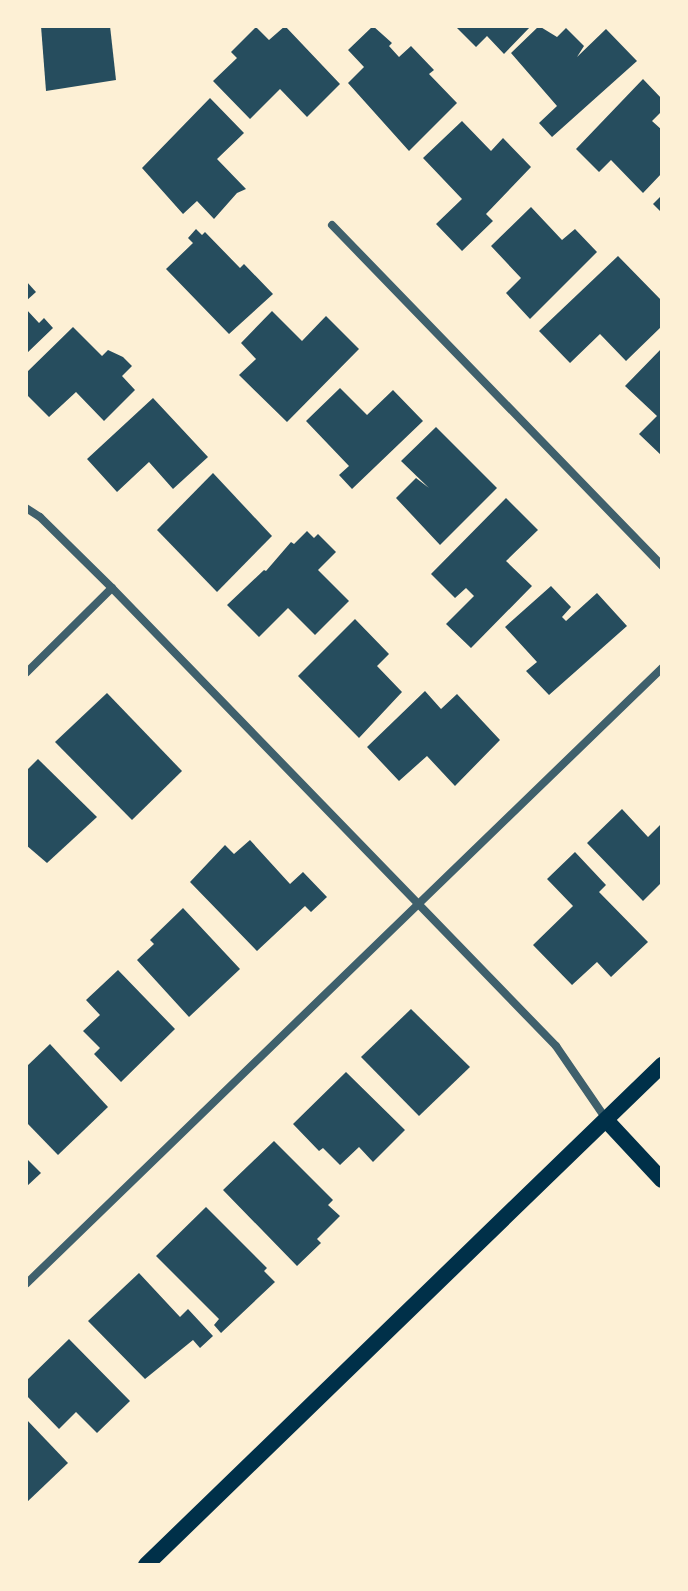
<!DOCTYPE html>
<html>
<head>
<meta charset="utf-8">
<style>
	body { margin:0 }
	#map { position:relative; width:688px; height:1591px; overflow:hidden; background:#fdf0d5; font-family:Merriweather,serif }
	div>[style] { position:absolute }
	.building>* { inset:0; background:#264d5e }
	.minor>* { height:8px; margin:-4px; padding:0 4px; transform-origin:4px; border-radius:4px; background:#3f606c }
	.secondary>* { height:16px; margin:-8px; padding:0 8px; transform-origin:8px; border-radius:8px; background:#003049 }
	span { translate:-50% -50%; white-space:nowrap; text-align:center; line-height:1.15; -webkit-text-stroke:6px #fdf0d5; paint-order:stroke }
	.frame { position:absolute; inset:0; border:28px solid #fdf0d5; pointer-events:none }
</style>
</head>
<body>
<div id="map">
	<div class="building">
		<i style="clip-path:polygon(41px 26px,110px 26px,116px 80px,46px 91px)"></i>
		<i style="clip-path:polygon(285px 26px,340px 84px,307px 117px,280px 89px,250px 119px,213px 81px,237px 58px,231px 52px,256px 27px,269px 40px)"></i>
		<i style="clip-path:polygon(373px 26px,392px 43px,389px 46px,399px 57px,411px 46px,434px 70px,429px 74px,457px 103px,409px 151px,348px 83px,364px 67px,348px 50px)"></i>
		<i style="clip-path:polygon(455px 26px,531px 26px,504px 54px,487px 36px,476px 47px)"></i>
		<i style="clip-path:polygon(539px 26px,557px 37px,566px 28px,584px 46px,577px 57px,606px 29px,637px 61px,552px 137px,539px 123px,557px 106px,511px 53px)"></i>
		<i style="clip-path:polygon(643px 79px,662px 99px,662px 111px,652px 121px,662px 130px,662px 173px,643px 193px,611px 160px,599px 172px,576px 149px)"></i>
		<i style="clip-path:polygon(210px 98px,244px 133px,217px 159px,246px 189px,237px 193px,214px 219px,197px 201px,183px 214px,142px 168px)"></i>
		<i style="clip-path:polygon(462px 121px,491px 151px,503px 138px,531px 167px,486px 214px,493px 221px,462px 251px,436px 224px,462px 199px,423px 158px)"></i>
		<i style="clip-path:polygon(662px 195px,662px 213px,653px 204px)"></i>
		<i style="clip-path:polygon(531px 207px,562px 240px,575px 229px,597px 252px,530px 319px,506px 293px,521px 278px,491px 246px)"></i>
		<i style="clip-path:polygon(196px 229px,202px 235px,205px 232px,240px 268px,244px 264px,273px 294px,229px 334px,166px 269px,193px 243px,188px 238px)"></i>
		<i style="clip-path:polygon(618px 256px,662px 301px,662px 326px,626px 361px,600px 334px,570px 363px,539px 331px)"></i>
		<i style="clip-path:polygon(26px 281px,36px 292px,26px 301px)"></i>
		<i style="clip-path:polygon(26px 309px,39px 323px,44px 318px,53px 328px,26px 354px)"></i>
		<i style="clip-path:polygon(272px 311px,302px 341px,326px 316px,359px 349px,287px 422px,239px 375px,256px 359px,241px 343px)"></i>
		<i style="clip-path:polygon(73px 327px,102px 356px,108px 350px,123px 357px,132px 366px,122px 376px,135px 390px,104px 421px,76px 392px,49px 417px,26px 394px,26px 373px)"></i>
		<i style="clip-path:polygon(662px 348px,662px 456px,639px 434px,657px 416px,625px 386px)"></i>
		<i style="clip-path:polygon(340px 388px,367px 415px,393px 390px,423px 421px,352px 489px,339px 475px,349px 466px,306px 421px)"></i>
		<i style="clip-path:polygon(153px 398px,208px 457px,173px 489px,149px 462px,117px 492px,87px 459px)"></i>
		<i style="clip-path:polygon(436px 427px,497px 488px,440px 545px,396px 498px,416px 478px,429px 488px,401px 461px)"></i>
		<i style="clip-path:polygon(213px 473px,272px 536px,217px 592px,157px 530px)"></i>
		<i style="clip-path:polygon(506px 498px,538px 530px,506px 561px,532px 586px,471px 648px,446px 624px,474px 596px,466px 588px,455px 598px,431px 574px)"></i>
		<i style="clip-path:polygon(307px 531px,314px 538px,318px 534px,336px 552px,318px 570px,349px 601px,315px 635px,288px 608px,259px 637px,227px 605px,264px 570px,266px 571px,291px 542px,294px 544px)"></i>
		<i style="clip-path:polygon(551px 586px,571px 607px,562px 617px,566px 621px,597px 593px,627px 626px,549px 695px,526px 671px,537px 662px,505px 627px)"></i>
		<i style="clip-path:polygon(355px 619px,389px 654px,377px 666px,402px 692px,359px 738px,298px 676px)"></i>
		<i style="clip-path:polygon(425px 691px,441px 709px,457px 694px,500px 740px,455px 786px,427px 756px,399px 781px,367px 747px)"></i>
		<i style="clip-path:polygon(107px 693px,182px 771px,132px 820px,55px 742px)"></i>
		<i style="clip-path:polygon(38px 759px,97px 817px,47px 863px,26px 845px,26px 771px)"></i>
		<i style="clip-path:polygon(622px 809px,648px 837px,662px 823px,662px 882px,643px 901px,587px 843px)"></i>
		<i style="clip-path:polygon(250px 840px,290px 884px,303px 872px,327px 897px,311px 912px,305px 906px,257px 951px,190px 882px,225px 845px,234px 854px)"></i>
		<i style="clip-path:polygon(575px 852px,606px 885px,599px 892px,648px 942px,611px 977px,597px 962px,572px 985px,533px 945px,573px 906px,547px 879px)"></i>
		<i style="clip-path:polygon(183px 908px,240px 969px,189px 1017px,137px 960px,154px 944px,150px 940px)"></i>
		<i style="clip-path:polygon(118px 970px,175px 1029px,121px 1082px,94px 1054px,100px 1048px,83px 1031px,100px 1015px,86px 1000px)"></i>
		<i style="clip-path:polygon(411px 1009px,470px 1067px,419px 1116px,361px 1057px)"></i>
		<i style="clip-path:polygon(50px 1044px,108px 1107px,58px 1155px,26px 1122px,26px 1067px)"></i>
		<i style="clip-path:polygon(346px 1072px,405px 1130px,373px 1162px,359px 1147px,340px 1165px,323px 1148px,319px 1151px,293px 1124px)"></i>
		<i style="clip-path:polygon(274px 1141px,333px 1200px,328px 1205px,340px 1216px,317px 1239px,321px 1243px,297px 1266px,223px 1190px)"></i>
		<i style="clip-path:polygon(26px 1158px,41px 1173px,26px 1187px)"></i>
		<i style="clip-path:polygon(206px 1207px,267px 1268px,264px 1271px,275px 1282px,221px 1333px,214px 1325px,219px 1319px,156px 1256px)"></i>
		<i style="clip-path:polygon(139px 1273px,180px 1317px,188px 1309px,213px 1336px,200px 1348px,193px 1340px,145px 1379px,88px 1321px)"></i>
		<i style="clip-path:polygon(69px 1339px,130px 1401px,97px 1433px,76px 1412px,59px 1429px,26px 1395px,26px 1381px)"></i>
		<i style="clip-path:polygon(26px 1419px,68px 1463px,26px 1503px)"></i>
	</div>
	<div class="minor">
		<i style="left:332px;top:225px;width:475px;rotate:45.9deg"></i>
		<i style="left:26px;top:508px;width:17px;rotate:33deg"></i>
		<i style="left:40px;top:517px;width:101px;rotate:44.6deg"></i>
		<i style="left:112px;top:588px;width:638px;rotate:45.89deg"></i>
		<i style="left:556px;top:1046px;width:88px;rotate:55.6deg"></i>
		<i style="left:26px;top:673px;width:121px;rotate:-44.7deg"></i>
		<i style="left:26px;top:1284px;width:885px;rotate:-44.08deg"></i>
	</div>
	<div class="secondary">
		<i style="left:606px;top:1120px;width:82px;rotate:47deg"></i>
		<i style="left:146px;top:1565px;width:719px;rotate:-44.1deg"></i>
	</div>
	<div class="frame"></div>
</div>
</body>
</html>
